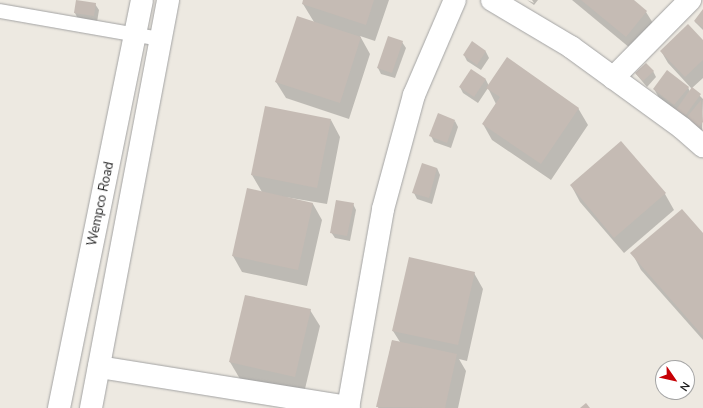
<!DOCTYPE html>
<html>
<head>
<meta charset="utf-8">
<style>
	body { margin:0 }
	#map { position:relative; width:703px; height:408px; overflow:hidden; background:#ede9e1; font-family:"Nunito Sans",sans-serif }
	div>[style] { position:absolute }
	.shadow>* { inset:0; background:#0003 }
	.building>* { inset:0; background:#c5bbb4 }
	.roads { filter:drop-shadow(0 0 1px #a3a3a3) drop-shadow(0 0 1px #a3a3a3) }
	.service>* { height:14px; margin:-7px; padding:0 7px; transform-origin:7px; border-radius:7px; background:#fff }
	.minor>* { height:22px; margin:-11px; padding:0 11px; transform-origin:11px; border-radius:11px; background:#fff }
	.tertiary>* { height:22px; margin:-11px; padding:0 11px; transform-origin:11px; border-radius:11px; background:#fff }
	span { translate:-50% -50%; white-space:nowrap; text-align:center; line-height:1.15; -webkit-text-stroke:4px #fff; paint-order:stroke }
	.street-label { font-size:13px; color:#1c1c1c }
	.north { position:absolute; left:655px; top:360px; width:40px; height:40px; box-sizing:border-box; background:#fff; border:1px solid #a4a4a4; border-radius:50%; rotate:124deg; font-size:11px; font-weight:700; line-height:16px; text-align:center; color:#1c1c1c }
	.north::after { content:''; display:block; margin:auto; width:14px; height:18px; background:#c70005; clip-path:polygon(50% 0,100% 100%,50% 72%,0 100%) }
</style>
</head>
<body>
<div id="map">
	<div class="shadow">
		<i style="clip-path:polygon(304px 0,389px 0,375px 41px,360px 36px,370px 54px,349px 119px,286px 98px,276px 82px,314px 22px,303px 4px)"></i>
		<i style="clip-path:polygon(527px 0,534px 3px,532px 0,538px 0,534px 5px)"></i>
		<i style="clip-path:polygon(572px 0,632px 0,646px 12px,656px 28px,636px 53px)"></i>
		<i style="clip-path:polygon(95px 4px,99px 10px,97px 22px,78px 19px,75px 13px)"></i>
		<i style="clip-path:polygon(703px 11px,703px 36px,703px 30px,695px 22px)"></i>
		<i style="clip-path:polygon(402px 42px,406px 48px,395px 78px,381px 74px,378px 68px)"></i>
		<i style="clip-path:polygon(703px 42px,703px 78px,692px 88px,703px 99px,702px 132px,690px 119px,688px 122px,661px 101px,654px 89px,688px 87px,690px 92px,692px 89px,668px 63px,661px 51px)"></i>
		<i style="clip-path:polygon(473px 43px,486px 52px,489px 58px,481px 70px,467px 61px,464px 55px)"></i>
		<i style="clip-path:polygon(471px 70px,486px 80px,489px 86px,578px 108px,588px 125px,551px 180px,492px 140px,483px 124px,496px 104px,488px 88px,478px 103px,463px 93px,460px 87px)"></i>
		<i style="clip-path:polygon(653px 71px,656px 77px,647px 87px,636px 74px)"></i>
		<i style="clip-path:polygon(331px 120px,340px 137px,327px 204px,285px 197px,313px 204px,322px 220px,307px 286px,242px 272px,233px 256px,262px 192px,252px 175px)"></i>
		<i style="clip-path:polygon(455px 121px,458px 127px,451px 148px,434px 142px,431px 136px)"></i>
		<i style="clip-path:polygon(621px 142px,665px 194px,674px 210px,624px 253px,580px 202px,571px 185px)"></i>
		<i style="clip-path:polygon(437px 168px,440px 175px,432px 204px,417px 199px,414px 193px)"></i>
		<i style="clip-path:polygon(353px 204px,356px 210px,350px 241px,335px 238px,331px 232px)"></i>
		<i style="clip-path:polygon(703px 234px,703px 340px,641px 270px,632px 253px)"></i>
		<i style="clip-path:polygon(474px 273px,483px 289px,467px 361px,459px 359px,466px 371px,458px 408px,378px 408px,392px 341px,400px 342px,393px 331px)"></i>
		<i style="clip-path:polygon(310px 310px,320px 326px,304px 393px,240px 379px,230px 362px)"></i>
	</div>
	<div class="building">
		<i style="clip-path:polygon(76px 0,96px 3px,94px 16px,74px 13px)"></i>
		<i style="clip-path:polygon(303px 0,374px 0,366px 25px,302px 4px)"></i>
		<i style="clip-path:polygon(581px 0,634px 0,647px 11px,626px 37px)"></i>
		<i style="clip-path:polygon(703px 9px,703px 28px,694px 21px)"></i>
		<i style="clip-path:polygon(297px 16px,361px 37px,340px 103px,275px 82px)"></i>
		<i style="clip-path:polygon(688px 24px,703px 40px,703px 60px,685px 77px,660px 51px)"></i>
		<i style="clip-path:polygon(388px 36px,403px 41px,392px 73px,377px 68px)"></i>
		<i style="clip-path:polygon(472px 41px,486px 51px,477px 65px,463px 55px)"></i>
		<i style="clip-path:polygon(507px 57px,579px 108px,541px 164px,482px 124px,500px 97px,486px 88px)"></i>
		<i style="clip-path:polygon(646px 63px,654px 71px,643px 81px,635px 73px)"></i>
		<i style="clip-path:polygon(471px 69px,486px 79px,474px 97px,459px 87px)"></i>
		<i style="clip-path:polygon(667px 70px,689px 87px,674px 105px,653px 89px)"></i>
		<i style="clip-path:polygon(692px 87px,701px 94px,685px 116px,676px 110px)"></i>
		<i style="clip-path:polygon(701px 100px,703px 122px,698px 127px,687px 117px)"></i>
		<i style="clip-path:polygon(265px 106px,331px 119px,317px 188px,251px 175px)"></i>
		<i style="clip-path:polygon(438px 113px,455px 120px,447px 143px,429px 136px)"></i>
		<i style="clip-path:polygon(621px 141px,666px 193px,614px 238px,570px 185px)"></i>
		<i style="clip-path:polygon(422px 163px,437px 168px,429px 198px,412px 193px)"></i>
		<i style="clip-path:polygon(247px 188px,313px 203px,298px 270px,232px 256px)"></i>
		<i style="clip-path:polygon(336px 200px,354px 203px,347px 236px,330px 233px)"></i>
		<i style="clip-path:polygon(682px 209px,703px 233px,703px 336px,630px 253px)"></i>
		<i style="clip-path:polygon(409px 257px,475px 272px,458px 345px,392px 331px)"></i>
		<i style="clip-path:polygon(245px 295px,311px 309px,295px 377px,229px 362px)"></i>
		<i style="clip-path:polygon(392px 340px,457px 354px,445px 408px,376px 407px)"></i>
		<i style="clip-path:polygon(586px 403px,590px 408px,580px 408px)"></i>
	</div>
	<div class="roads">
		<div class="service">
			<i style="left:0;top:11px;width:162px;rotate:9.9deg"></i>
		</div>
		<div class="minor">
			<i style="left:492px;top:0;width:92px;rotate:30.7deg"></i>
			<i style="left:571px;top:47px;width:137px;rotate:36.1deg"></i>
			<i style="left:682px;top:128px;width:28px;rotate:41deg"></i>
			<i style="left:613px;top:78px;width:110px;rotate:-45.4deg"></i>
			<i style="left:99px;top:367px;width:253px;rotate:9.1deg"></i>
			<i style="left:348px;top:408px;width:202px;rotate:-80deg"></i>
			<i style="left:383px;top:209px;width:118px;rotate:-74.8deg"></i>
			<i style="left:414px;top:95px;width:103px;rotate:-66.7deg"></i>
		</div>
		<div class="tertiary">
			<i style="left:59px;top:408px;width:416px;rotate:-78.5deg"></i>
			<i style="left:91px;top:408px;width:415px;rotate:-79.3deg"></i>
		</div>
	</div>
	<div class="street-label">
		<span style="left:101px;top:204px;rotate:-78deg">Wempco Road</span>
	</div>
	<div class="north">N</div>
</div>
</body>
</html>
